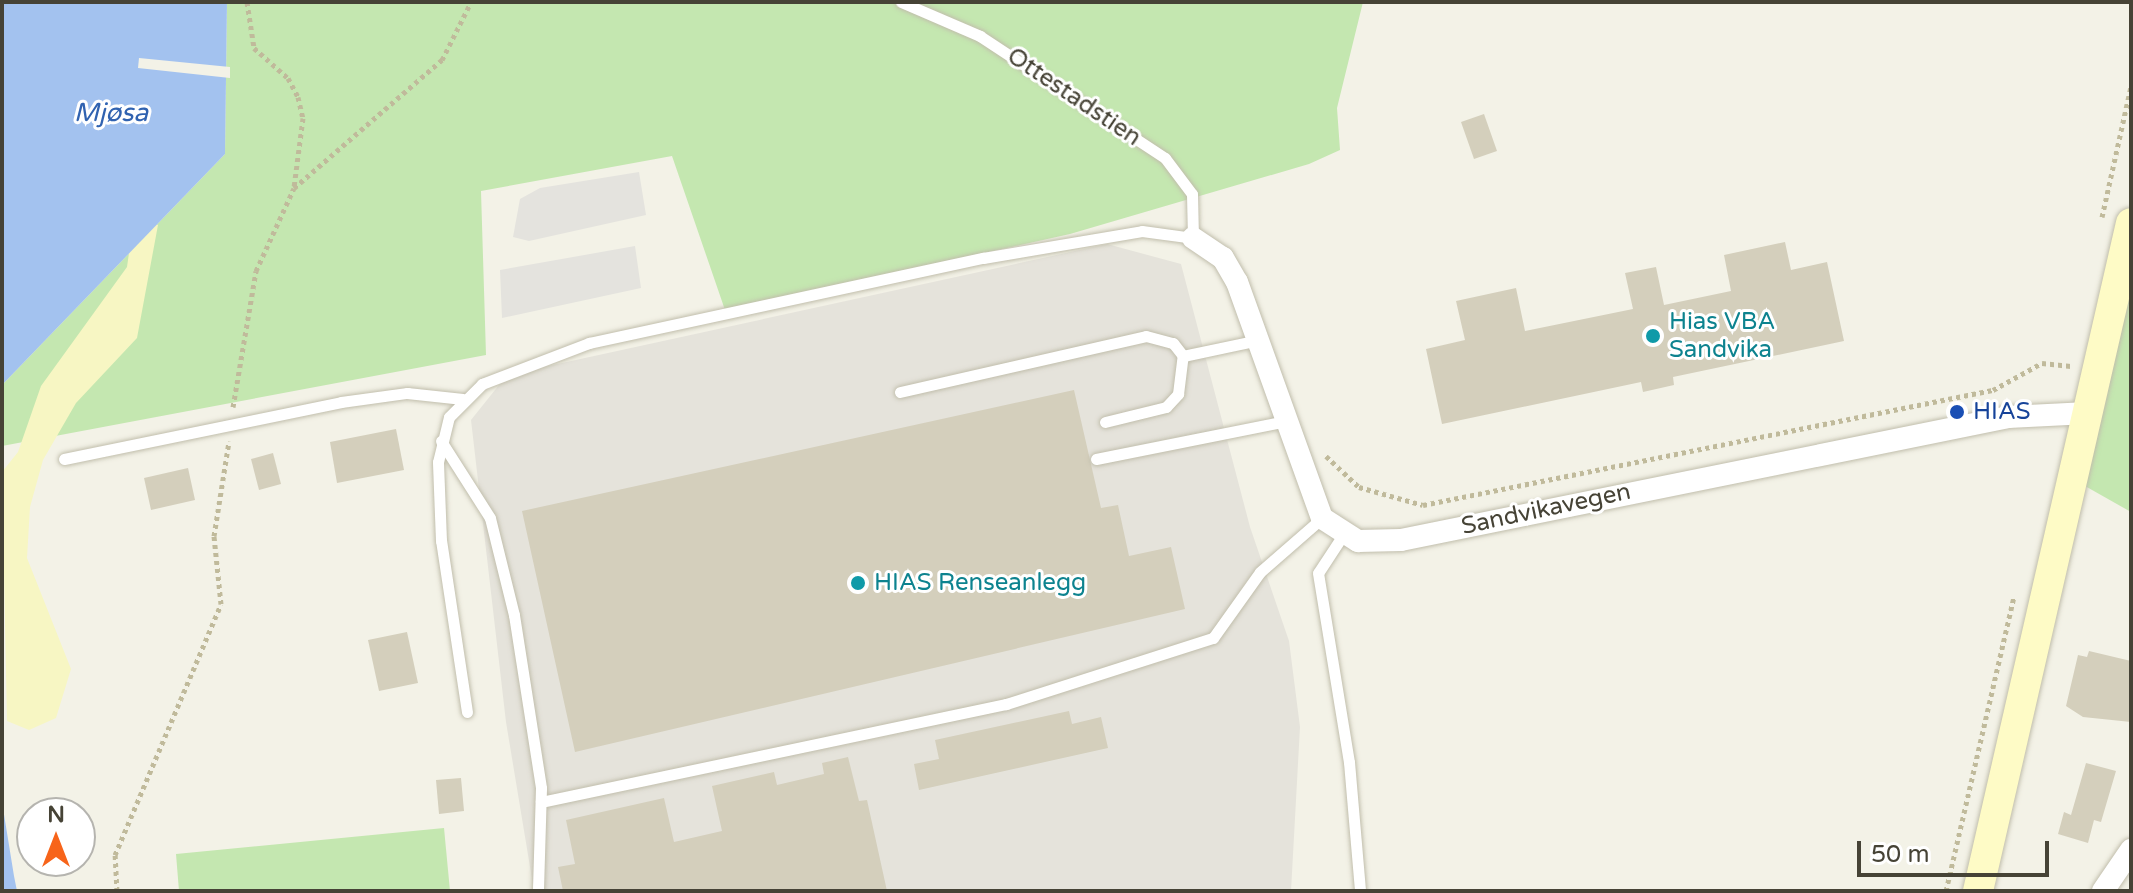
<!DOCTYPE html>
<html>
<head>
<meta charset="utf-8">
<style>
	body { margin:0 }
	#map { position:relative; width:2133px; height:893px; overflow:hidden; background:#f3f2e7; font-family:"Varela Round",sans-serif }
	div>[style] { position:absolute }
	.industrial>* { inset:0; background:#e5e3db }
	.green>* { inset:0; background:#c4e7b0 }
	.sand>* { inset:0; background:#f7f6c3 }
	.parking>* { inset:0; background:#e4e3de }
	.water>* { inset:0; background:#a3c2ef }
	.pier>* { inset:0; background:#f3f2e7 }
	.building>* { inset:0; background:#d4cfbc }
	.path>* { height:5px; margin-top:-2.5px; transform-origin:0; background:repeating-linear-gradient(90deg,#c0ba9b 0 4px,transparent 0 8px) }
	.roads { filter:drop-shadow(0 0 2px #c1beac) drop-shadow(0 0 2px #c1beac) }
	.lane>* { height:11px; margin:-5.5px; padding:0 5.5px; transform-origin:5.5px; border-radius:5.5px; background:#fff }
	.street>* { height:22px; margin:-11px; padding:0 11px; transform-origin:11px; border-radius:11px; background:#fff }
	.secondary>* { height:30px; margin:-15px; padding:0 15px; transform-origin:15px; border-radius:15px; background:#fefbc6 }
	.dots>* { width:22px; height:22px; translate:-50% -50%; box-sizing:border-box; border:4px solid #fff; border-radius:50% }
	span { translate:-50% -50%; white-space:nowrap; text-align:center; line-height:1.15; -webkit-text-stroke:6px #fff; paint-order:stroke }
	.street-label { font-size:24px; color:#464336 }
	.culture-label { font-size:24px; color:#0d838f }
	.left { translate:0 -50%; text-align:left }
	.transit-label { font-size:24px; color:#164399 }
	.water-label { font-size:26px; color:#3062b0; font-style:italic }
	.frame { position:absolute; inset:0; border:4px solid #464336; pointer-events:none }
	.north { position:absolute; left:16px; top:797px; width:80px; height:80px; box-sizing:border-box; background:#fff; border:2px solid #b5b4af; border-radius:50%; rotate:0deg; font-size:22px; font-weight:700; line-height:32px; text-align:center; color:#464336 }
	.north::after { content:''; display:block; margin:auto; width:28px; height:36px; background:#f7641a; clip-path:polygon(50% 0,100% 100%,50% 72%,0 100%) }
	.scale { position:absolute; left:1857px; top:841px; width:192px; height:36px; box-sizing:border-box; border:4px solid #464336; border-top:0; padding-left:10px; font-size:24px; line-height:28px; white-space:nowrap; color:#464336; -webkit-text-stroke:6px #fff; paint-order:stroke }
</style>
</head>
<body>
<div id="map">
	<div class="industrial">
		<i style="clip-path:polygon(1107px 244px,1181px 264px,1250px 527px,1289px 641px,1300px 727px,1291px 891px,534px 891px,506px 722px,471px 420px,507px 375px)"></i>
	</div>
	<div class="green">
		<i style="clip-path:polygon(227px 2px,1363px 2px,1337px 108px,1340px 150px,1309px 164px,1070px 234px,725px 310px,672px 156px,481px 191px,486px 355px,2px 446px,2px 385px,225px 154px)"></i>
		<i style="clip-path:polygon(2131px 264px,2131px 512px,2085px 486px)"></i>
		<i style="clip-path:polygon(444px 828px,450px 891px,179px 891px,176px 854px)"></i>
	</div>
	<div class="sand">
		<i style="clip-path:polygon(149px 221px,158px 225px,137px 338px,76px 403px,43px 460px,30px 507px,27px 558px,71px 669px,56px 718px,29px 730px,7px 721px,2px 472px,18px 452px,41px 386px,127px 267px,131px 239px)"></i>
	</div>
	<div class="parking">
		<i style="clip-path:polygon(639px 172px,646px 215px,529px 241px,513px 237px,520px 199px,540px 188px)"></i>
		<i style="clip-path:polygon(635px 246px,641px 288px,502px 318px,500px 270px)"></i>
	</div>
	<div class="water">
		<i style="clip-path:polygon(2px 2px,227px 2px,225px 154px,2px 385px)"></i>
		<i style="clip-path:polygon(2px 802px,14px 876px,17px 891px,2px 891px)"></i>
	</div>
	<div class="pier">
		<i style="clip-path:polygon(139px 58px,230px 67px,230px 78px,138px 68px)"></i>
	</div>
	<div class="building">
		<i style="clip-path:polygon(1484px 114px,1497px 151px,1474px 159px,1461px 122px)"></i>
		<i style="clip-path:polygon(1785px 242px,1791px 270px,1827px 262px,1844px 341px,1673px 377px,1674px 385px,1643px 392px,1641px 382px,1442px 424px,1426px 349px,1465px 340px,1456px 301px,1516px 288px,1525px 331px,1633px 309px,1625px 273px,1656px 267px,1664px 305px,1731px 291px,1724px 255px)"></i>
		<i style="clip-path:polygon(1074px 390px,1101px 508px,1118px 505px,1129px 556px,1171px 547px,1185px 609px,575px 752px,522px 511px)"></i>
		<i style="clip-path:polygon(396px 429px,404px 470px,337px 483px,330px 442px)"></i>
		<i style="clip-path:polygon(273px 453px,281px 484px,259px 490px,251px 459px)"></i>
		<i style="clip-path:polygon(188px 468px,195px 500px,151px 510px,144px 478px)"></i>
		<i style="clip-path:polygon(407px 632px,418px 683px,379px 691px,368px 640px)"></i>
		<i style="clip-path:polygon(2089px 651px,2131px 661px,2131px 722px,2083px 717px,2066px 706px,2078px 655px,2087px 657px)"></i>
		<i style="clip-path:polygon(1069px 711px,1072px 724px,1101px 717px,1108px 748px,919px 790px,914px 764px,939px 759px,935px 740px)"></i>
		<i style="clip-path:polygon(848px 757px,859px 801px,867px 800px,887px 891px,563px 891px,558px 867px,575px 864px,566px 820px,664px 798px,674px 842px,722px 831px,712px 786px,774px 772px,777px 785px,824px 774px,822px 763px)"></i>
		<i style="clip-path:polygon(2086px 763px,2116px 771px,2101px 822px,2094px 820px,2088px 843px,2058px 834px,2064px 812px,2071px 815px)"></i>
		<i style="clip-path:polygon(461px 778px,464px 811px,439px 814px,436px 780px)"></i>
	</div>
	<div class="path">
		<i style="left:247px;top:2px;width:47px;rotate:81.3deg"></i>
		<i style="left:254px;top:48px;width:45px;rotate:41.4deg"></i>
		<i style="left:288px;top:78px;width:21px;rotate:62deg"></i>
		<i style="left:298px;top:97px;width:22px;rotate:77deg"></i>
		<i style="left:303px;top:118px;width:70px;rotate:97.4deg"></i>
		<i style="left:2102px;top:217px;width:134px;rotate:-77.5deg"></i>
		<i style="left:233px;top:407px;width:138px;rotate:-80.4deg"></i>
		<i style="left:256px;top:271px;width:91px;rotate:-65.4deg"></i>
		<i style="left:294px;top:188px;width:196px;rotate:-40.9deg"></i>
		<i style="left:442px;top:60px;width:65px;rotate:-63.4deg"></i>
		<i style="left:1326px;top:456px;width:45px;rotate:43.2deg"></i>
		<i style="left:1359px;top:487px;width:66px;rotate:15.7deg"></i>
		<i style="left:1423px;top:505px;width:581px;rotate:-11.41deg"></i>
		<i style="left:1993px;top:390px;width:56px;rotate:-28.9deg"></i>
		<i style="left:2042px;top:363px;width:29px;rotate:6deg"></i>
		<i style="left:117px;top:891px;width:36px;rotate:-93deg"></i>
		<i style="left:115px;top:855px;width:272px;rotate:-67.1deg"></i>
		<i style="left:221px;top:604px;width:68px;rotate:-95.9deg"></i>
		<i style="left:214px;top:536px;width:96px;rotate:-81deg"></i>
		<i style="left:1946px;top:891px;width:302px;rotate:-77deg"></i>
	</div>
	<div class="roads">
		<div class="lane">
			<i style="left:900px;top:392px;width:252px;rotate:-12.8deg"></i>
			<i style="left:1146px;top:336px;width:28px;rotate:15deg"></i>
			<i style="left:1173px;top:343px;width:16px;rotate:52deg"></i>
			<i style="left:1183px;top:356px;width:78px;rotate:-11.9deg"></i>
			<i style="left:1105px;top:422px;width:63px;rotate:-13.8deg"></i>
			<i style="left:1166px;top:407px;width:18px;rotate:-47deg"></i>
			<i style="left:1178px;top:394px;width:38px;rotate:-83deg"></i>
			<i style="left:441px;top:441px;width:91px;rotate:57.5deg"></i>
			<i style="left:490px;top:518px;width:100px;rotate:76.1deg"></i>
			<i style="left:514px;top:615px;width:175px;rotate:81.1deg"></i>
			<i style="left:541px;top:788px;width:103px;rotate:91.7deg"></i>
			<i style="left:64px;top:459px;width:283px;rotate:-11.6deg"></i>
			<i style="left:341px;top:402px;width:67px;rotate:-7.8deg"></i>
			<i style="left:407px;top:393px;width:56px;rotate:6.1deg"></i>
			<i style="left:1096px;top:459px;width:194px;rotate:-11.3deg"></i>
			<i style="left:1343px;top:535px;width:45px;rotate:123.3deg"></i>
			<i style="left:1318px;top:573px;width:192px;rotate:80.7deg"></i>
			<i style="left:1349px;top:762px;width:129px;rotate:85.1deg"></i>
			<i style="left:467px;top:712px;width:173px;rotate:-98.6deg"></i>
			<i style="left:441px;top:541px;width:79px;rotate:-92.2deg"></i>
			<i style="left:438px;top:462px;width:46px;rotate:-76.3deg"></i>
			<i style="left:449px;top:417px;width:47px;rotate:-45deg"></i>
			<i style="left:482px;top:384px;width:115px;rotate:-21deg"></i>
			<i style="left:589px;top:343px;width:403px;rotate:-12.2deg"></i>
			<i style="left:983px;top:258px;width:161px;rotate:-9.6deg"></i>
			<i style="left:1142px;top:231px;width:51px;rotate:7.8deg"></i>
			<i style="left:1193px;top:238px;width:44px;rotate:-91.3deg"></i>
			<i style="left:1192px;top:194px;width:45px;rotate:-126.9deg"></i>
			<i style="left:1165px;top:158px;width:222px;rotate:-146.6deg"></i>
			<i style="left:980px;top:36px;width:86px;rotate:-156.7deg"></i>
			<i style="left:541px;top:802px;width:475px;rotate:-11.9deg"></i>
			<i style="left:1006px;top:704px;width:217px;rotate:-17.7deg"></i>
			<i style="left:1213px;top:638px;width:81px;rotate:-54.5deg"></i>
			<i style="left:1260px;top:572px;width:82px;rotate:-41.1deg"></i>
		</div>
		<div class="street">
			<i style="left:1193px;top:238px;width:36px;rotate:34deg"></i>
			<i style="left:1223px;top:258px;width:28px;rotate:60deg"></i>
			<i style="left:1237px;top:282px;width:251px;rotate:70.2deg"></i>
			<i style="left:1322px;top:518px;width:43px;rotate:32.6deg"></i>
			<i style="left:1358px;top:541px;width:43px;rotate:-1.3deg"></i>
			<i style="left:1401px;top:540px;width:620px;rotate:-11.44deg"></i>
			<i style="left:2009px;top:417px;width:78px;rotate:-2.9deg"></i>
			<i style="left:2103px;top:891px;width:50px;rotate:-55.7deg"></i>
		</div>
		<div class="secondary">
			<i style="left:1978px;top:891px;width:685px;rotate:-77.1deg"></i>
		</div>
	</div>
	<div class="dots">
		<i style="left:1653px;top:336px;background:#0f9aa8"></i>
		<i style="left:1957px;top:412px;background:#1a4fb4"></i>
		<i style="left:858px;top:583px;background:#0f9aa8"></i>
	</div>
	<div class="street-label">
		<span style="left:1074px;top:97px;rotate:34deg">Ottestadstien</span>
		<span style="left:1546px;top:509px;rotate:-12deg">Sandvikavegen</span>
	</div>
	<div class="culture-label">
		<span class="left" style="left:1669px;top:336px">Hias VBA<br>Sandvika</span>
		<span class="left" style="left:874px;top:583px">HIAS Renseanlegg</span>
	</div>
	<div class="transit-label">
		<span class="left" style="left:1973px;top:412px">HIAS</span>
	</div>
	<div class="water-label">
		<span style="left:111px;top:113px">Mjøsa</span>
	</div>
	<div class="frame"></div>
	<div class="north">N</div>
	<div class="scale">50 m</div>
</div>
</body>
</html>
